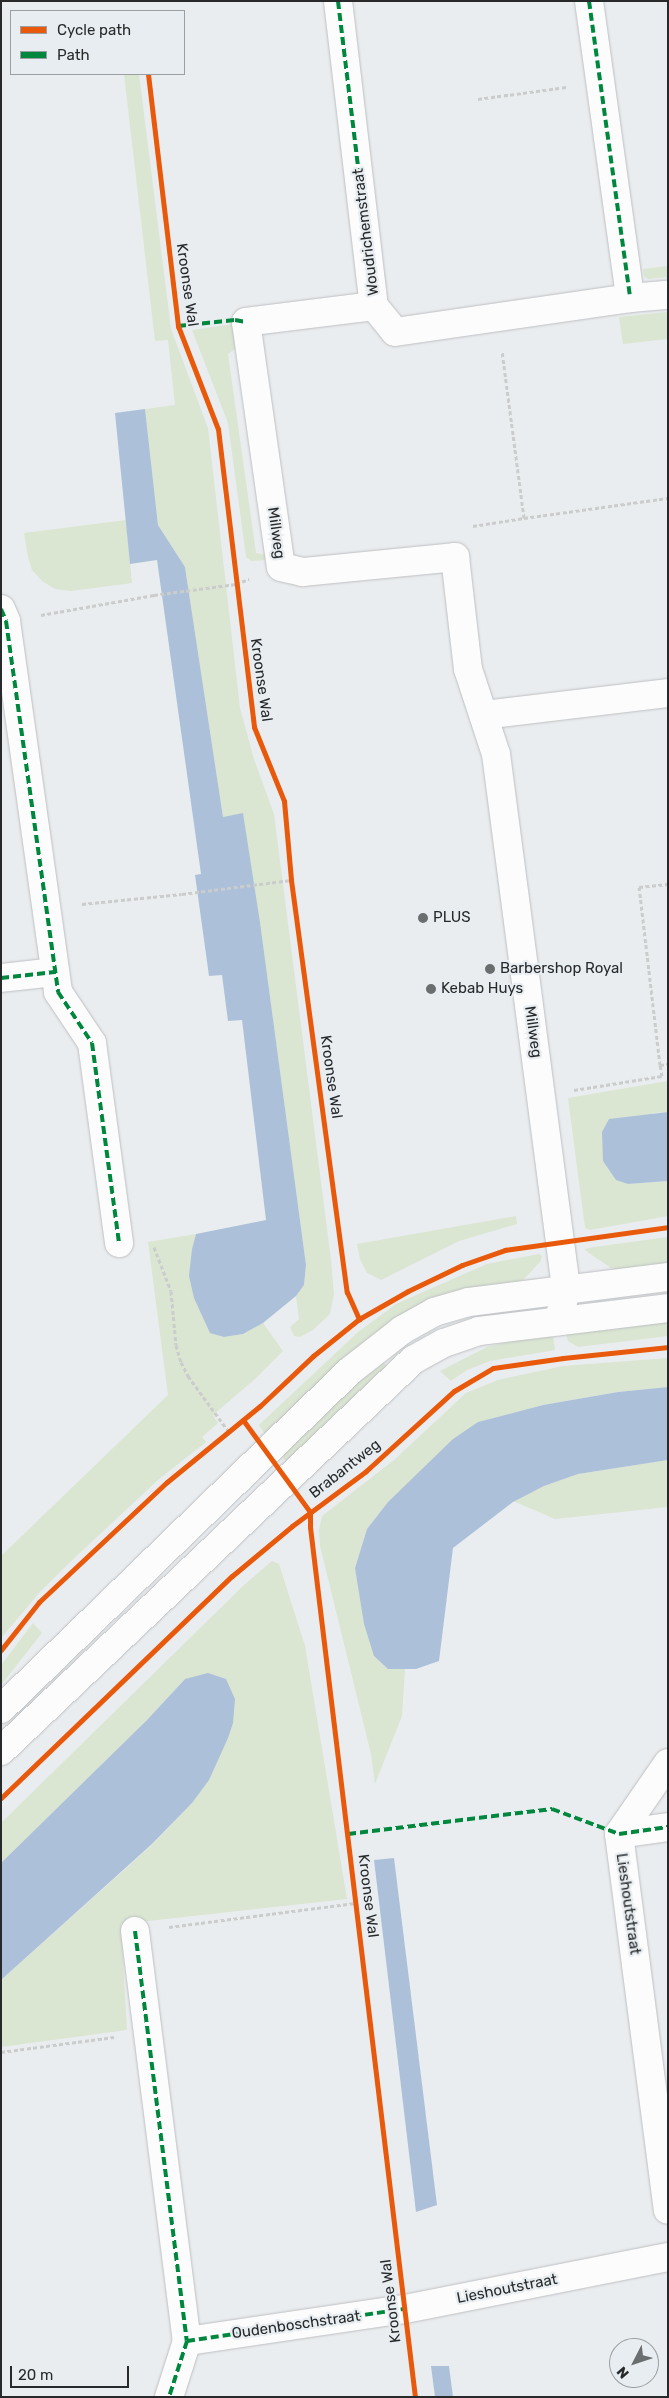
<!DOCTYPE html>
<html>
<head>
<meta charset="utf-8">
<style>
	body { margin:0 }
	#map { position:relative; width:669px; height:2398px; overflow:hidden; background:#eaedef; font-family:Rubik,sans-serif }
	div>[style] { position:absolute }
	.green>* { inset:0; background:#dae5d2 }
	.water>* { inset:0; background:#acc1d9 }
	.path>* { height:3px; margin-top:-1.5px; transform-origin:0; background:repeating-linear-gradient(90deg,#cbcccc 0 4px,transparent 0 6.5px) }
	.roads { filter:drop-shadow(0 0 1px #bdbfc1) drop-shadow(0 0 1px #bdbfc1) }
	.minor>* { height:28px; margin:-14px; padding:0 14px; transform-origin:14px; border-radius:14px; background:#fcfcfd }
	.quiet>* { height:4px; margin-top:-2px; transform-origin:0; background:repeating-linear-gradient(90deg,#00873e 0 8px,transparent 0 12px) }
	.cycleway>* { height:5px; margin:-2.5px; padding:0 2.5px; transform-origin:2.5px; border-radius:2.5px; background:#e8590c }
	.dots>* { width:14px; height:14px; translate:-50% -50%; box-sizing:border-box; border:2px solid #e8edf1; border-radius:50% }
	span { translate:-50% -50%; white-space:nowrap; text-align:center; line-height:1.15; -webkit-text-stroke:4.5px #e8edf1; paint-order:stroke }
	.street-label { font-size:15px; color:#27292a }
	.poi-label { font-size:15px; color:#27292a }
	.left { translate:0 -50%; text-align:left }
	.frame { position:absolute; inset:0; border:2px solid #27292a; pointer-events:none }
	.legend { position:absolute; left:10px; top:10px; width:175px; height:65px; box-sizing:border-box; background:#e8edf1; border:1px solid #9b9fa1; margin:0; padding:6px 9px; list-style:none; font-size:15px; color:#27292a }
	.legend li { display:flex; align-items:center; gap:10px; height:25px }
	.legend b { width:25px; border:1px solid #9b9fa1 }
	.north { position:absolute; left:609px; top:2338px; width:50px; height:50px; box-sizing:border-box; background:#e8edf1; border:1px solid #9b9fa1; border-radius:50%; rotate:229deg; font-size:14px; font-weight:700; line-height:20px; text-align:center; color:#27292a }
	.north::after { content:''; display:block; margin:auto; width:18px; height:22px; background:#6b6e6f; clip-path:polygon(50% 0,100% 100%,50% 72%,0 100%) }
	.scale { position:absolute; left:10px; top:2366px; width:119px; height:22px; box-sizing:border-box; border:2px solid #27292a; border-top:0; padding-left:6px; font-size:15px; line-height:18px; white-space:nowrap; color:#27292a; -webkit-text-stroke:4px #e8edf1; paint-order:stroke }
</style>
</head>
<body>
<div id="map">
	<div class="green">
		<i style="clip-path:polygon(124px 74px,139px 74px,171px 329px,208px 428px,240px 708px,254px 759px,274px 814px,331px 1260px,334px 1294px,330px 1314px,313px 1330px,300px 1337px,294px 1336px,290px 1327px,299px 1319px,296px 1296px,304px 1285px,306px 1265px,260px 922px,243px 814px,223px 817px,185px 567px,158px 525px,145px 409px,175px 405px,168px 340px,155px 341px)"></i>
		<i style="clip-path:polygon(668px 266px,668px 277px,648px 279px,644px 276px,643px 269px)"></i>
		<i style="clip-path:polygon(668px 312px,668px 339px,623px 344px,619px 317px)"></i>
		<i style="clip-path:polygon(233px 324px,243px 343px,228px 354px,256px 553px,272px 556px,266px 560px,251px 561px,246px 557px,228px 423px,192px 330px)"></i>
		<i style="clip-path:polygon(126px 520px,132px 583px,71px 591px,55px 589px,42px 581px,32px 570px,28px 557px,24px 533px)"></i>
		<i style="clip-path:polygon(668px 1081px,668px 1112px,653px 1113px,603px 1140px,603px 1161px,628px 1184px,668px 1181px,668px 1216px,590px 1230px,585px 1228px,568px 1098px)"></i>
		<i style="clip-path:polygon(516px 1216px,517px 1224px,459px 1241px,381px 1280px,367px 1273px,360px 1259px,357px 1244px)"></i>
		<i style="clip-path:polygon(196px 1234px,192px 1249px,224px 1337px,243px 1334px,263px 1323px,283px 1351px,255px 1379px,213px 1415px,218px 1423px,202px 1437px,206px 1442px,159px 1479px,67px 1565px,40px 1592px,1px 1638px,1px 1556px,168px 1395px,148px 1242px)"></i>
		<i style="clip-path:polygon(668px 1237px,668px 1265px,619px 1270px,611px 1268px,586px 1251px,585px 1249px,594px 1247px)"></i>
		<i style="clip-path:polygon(539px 1254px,542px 1256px,540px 1262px,523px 1280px,509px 1285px,483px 1287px,286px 1417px,265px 1434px,259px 1425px,357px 1333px,396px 1304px,487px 1264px)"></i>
		<i style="clip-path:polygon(668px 1322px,668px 1336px,578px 1347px,568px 1341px,566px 1334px)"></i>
		<i style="clip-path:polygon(553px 1335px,555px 1350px,490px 1361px,467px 1370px,451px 1381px,440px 1371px,487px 1347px,521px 1339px)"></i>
		<i style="clip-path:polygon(668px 1358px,668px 1387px,618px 1392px,543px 1405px,478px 1422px,388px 1502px,367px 1529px,355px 1568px,388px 1669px,405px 1669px,402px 1716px,375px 1784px,371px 1754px,320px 1546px,319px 1530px,322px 1516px,394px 1460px,466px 1393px,498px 1380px,563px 1366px)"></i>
		<i style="clip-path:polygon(382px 1360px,388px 1368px,288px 1465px,280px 1453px)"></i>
		<i style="clip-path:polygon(668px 1460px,668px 1507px,555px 1519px,513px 1501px,544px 1486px,578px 1474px)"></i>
		<i style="clip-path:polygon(272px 1561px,279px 1564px,305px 1646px,347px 1899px,121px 1924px,127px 2030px,1px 2047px,1px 1980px,152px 1845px,192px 1803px,185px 1679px,147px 1720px,1px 1863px,1px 1823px,244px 1585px)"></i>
		<i style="clip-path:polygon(33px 1623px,42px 1633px,1px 1685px,1px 1665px)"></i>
	</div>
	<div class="water">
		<i style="clip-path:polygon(145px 409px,158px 525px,185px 567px,223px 817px,243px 813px,260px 922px,306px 1265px,304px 1285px,296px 1296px,263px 1323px,243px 1334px,224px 1337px,210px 1333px,194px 1298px,189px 1276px,192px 1249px,196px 1234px,266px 1220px,242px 1020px,228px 1021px,222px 975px,209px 976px,195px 875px,201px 874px,157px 560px,130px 564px,115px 413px)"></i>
		<i style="clip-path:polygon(668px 1112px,668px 1181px,628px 1184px,616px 1180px,603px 1161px,602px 1132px,609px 1119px)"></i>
		<i style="clip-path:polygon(668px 1387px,668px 1460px,578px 1474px,544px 1486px,513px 1502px,453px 1548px,439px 1661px,416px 1669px,388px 1669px,374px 1656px,364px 1624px,355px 1568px,367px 1529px,388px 1502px,453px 1439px,478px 1422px,543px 1405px,618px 1392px)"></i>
		<i style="clip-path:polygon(208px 1673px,226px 1679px,235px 1699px,233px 1723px,228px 1738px,209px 1780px,192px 1803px,152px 1844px,1px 1980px,1px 1863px,147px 1720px,185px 1679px)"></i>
		<i style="clip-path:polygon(394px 1858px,437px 2205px,416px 2212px,374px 1860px)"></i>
		<i style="clip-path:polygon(431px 2366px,449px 2366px,453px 2397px,435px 2397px)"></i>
	</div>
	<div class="path">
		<i style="left:478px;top:99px;width:89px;rotate:-7.8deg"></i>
		<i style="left:524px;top:518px;width:145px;rotate:-7.9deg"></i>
		<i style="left:473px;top:526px;width:52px;rotate:-8.9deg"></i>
		<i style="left:524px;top:518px;width:167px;rotate:-97.5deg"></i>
		<i style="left:41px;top:615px;width:115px;rotate:-10deg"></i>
		<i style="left:154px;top:595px;width:83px;rotate:-7.6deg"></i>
		<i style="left:236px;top:584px;width:14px;rotate:-21deg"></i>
		<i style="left:82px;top:904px;width:100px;rotate:-5.7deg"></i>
		<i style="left:182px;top:894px;width:110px;rotate:-7.3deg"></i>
		<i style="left:660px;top:1065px;width:179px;rotate:-96.7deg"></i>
		<i style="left:639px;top:887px;width:29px;rotate:-6deg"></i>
		<i style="left:574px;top:1090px;width:89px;rotate:-9deg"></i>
		<i style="left:662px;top:1076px;width:11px;rotate:-100deg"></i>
		<i style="left:660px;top:1065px;width:8px;rotate:-7deg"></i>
		<i style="left:154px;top:1247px;width:47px;rotate:68.9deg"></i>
		<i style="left:171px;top:1291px;width:54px;rotate:84.7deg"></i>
		<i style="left:176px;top:1345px;width:18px;rotate:74deg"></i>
		<i style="left:181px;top:1362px;width:16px;rotate:63deg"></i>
		<i style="left:188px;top:1376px;width:69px;rotate:53.8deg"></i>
		<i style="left:169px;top:1927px;width:190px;rotate:-7.3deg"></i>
		<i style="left:1px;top:2052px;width:114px;rotate:-7.6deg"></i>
	</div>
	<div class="roads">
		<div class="minor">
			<i style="left:338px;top:1px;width:307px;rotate:83.3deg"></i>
			<i style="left:374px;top:306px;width:33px;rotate:51deg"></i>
			<i style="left:395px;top:332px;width:237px;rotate:-8.2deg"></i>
			<i style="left:630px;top:298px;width:38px;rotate:-5deg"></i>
			<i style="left:589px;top:1px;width:300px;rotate:82.1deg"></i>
			<i style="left:374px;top:306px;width:129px;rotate:172.9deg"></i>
			<i style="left:246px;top:322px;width:247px;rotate:81.9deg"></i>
			<i style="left:281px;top:567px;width:23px;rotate:13deg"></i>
			<i style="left:303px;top:572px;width:153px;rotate:-5.6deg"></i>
			<i style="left:455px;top:557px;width:113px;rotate:83.4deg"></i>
			<i style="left:468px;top:669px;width:89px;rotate:71.8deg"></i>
			<i style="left:496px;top:754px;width:539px;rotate:82.53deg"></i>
			<i style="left:566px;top:1288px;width:34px;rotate:102deg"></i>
			<i style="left:1px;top:609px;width:13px;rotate:67deg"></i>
			<i style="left:6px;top:621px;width:375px;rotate:82deg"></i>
			<i style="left:58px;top:992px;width:61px;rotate:56.3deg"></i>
			<i style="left:92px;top:1043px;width:202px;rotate:82.3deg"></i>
			<i style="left:484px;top:715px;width:185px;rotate:-6.8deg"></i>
			<i style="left:1px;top:978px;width:54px;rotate:-6.3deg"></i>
			<i style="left:1px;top:1709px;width:487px;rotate:-44.1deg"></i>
			<i style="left:351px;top:1370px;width:65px;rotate:-38.1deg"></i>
			<i style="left:402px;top:1330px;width:37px;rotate:-29deg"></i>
			<i style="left:434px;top:1312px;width:36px;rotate:-16deg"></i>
			<i style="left:469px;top:1302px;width:201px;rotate:-7.2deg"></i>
			<i style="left:1px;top:1751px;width:568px;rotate:-43.5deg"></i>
			<i style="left:413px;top:1360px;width:35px;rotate:-29deg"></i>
			<i style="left:444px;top:1343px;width:37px;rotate:-19deg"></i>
			<i style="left:479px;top:1331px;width:190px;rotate:-6.9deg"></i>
			<i style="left:668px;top:1763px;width:86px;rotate:124.6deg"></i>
			<i style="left:619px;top:1834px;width:379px;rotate:82.6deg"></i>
			<i style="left:619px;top:1834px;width:49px;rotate:-8.1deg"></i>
			<i style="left:135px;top:1931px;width:413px;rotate:82.8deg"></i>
			<i style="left:187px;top:2341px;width:59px;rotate:107.8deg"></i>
			<i style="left:187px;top:2341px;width:220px;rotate:-8.4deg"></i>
			<i style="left:405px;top:2309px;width:268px;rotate:-11.2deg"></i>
		</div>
	</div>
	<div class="quiet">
		<i style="left:338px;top:1px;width:284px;rotate:83.1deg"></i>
		<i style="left:589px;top:1px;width:300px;rotate:82.1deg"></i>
		<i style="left:178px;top:326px;width:57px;rotate:-6deg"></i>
		<i style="left:235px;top:320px;width:11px;rotate:10deg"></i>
		<i style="left:1px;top:609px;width:13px;rotate:67deg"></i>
		<i style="left:6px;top:621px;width:375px;rotate:82deg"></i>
		<i style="left:58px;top:992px;width:61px;rotate:56.3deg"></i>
		<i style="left:92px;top:1043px;width:202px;rotate:82.3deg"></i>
		<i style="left:1px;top:978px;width:54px;rotate:-6.3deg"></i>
		<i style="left:348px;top:1834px;width:206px;rotate:-7deg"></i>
		<i style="left:552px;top:1809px;width:72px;rotate:20.5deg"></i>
		<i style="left:619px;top:1834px;width:49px;rotate:-8.1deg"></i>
		<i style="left:135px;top:1931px;width:413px;rotate:82.8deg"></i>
		<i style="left:187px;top:2341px;width:59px;rotate:107.8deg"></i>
		<i style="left:187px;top:2341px;width:220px;rotate:-8.4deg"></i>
	</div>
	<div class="cycleway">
		<i style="left:148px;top:74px;width:254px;rotate:83.2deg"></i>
		<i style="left:178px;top:326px;width:110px;rotate:68.8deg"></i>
		<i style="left:218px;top:429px;width:300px;rotate:83.1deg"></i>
		<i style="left:254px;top:727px;width:80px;rotate:67.9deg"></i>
		<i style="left:284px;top:801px;width:79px;rotate:84.9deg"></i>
		<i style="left:291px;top:880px;width:416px;rotate:82.3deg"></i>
		<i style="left:347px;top:1292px;width:30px;rotate:66deg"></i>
		<i style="left:243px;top:1420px;width:114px;rotate:53.9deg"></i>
		<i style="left:310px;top:1512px;width:15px;rotate:90deg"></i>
		<i style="left:310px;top:1527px;width:876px;rotate:83.12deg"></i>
		<i style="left:1px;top:1650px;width:61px;rotate:-51.6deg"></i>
		<i style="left:39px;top:1602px;width:175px;rotate:-43.2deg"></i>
		<i style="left:167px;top:1482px;width:120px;rotate:-39.3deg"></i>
		<i style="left:260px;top:1406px;width:73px;rotate:-43.3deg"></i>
		<i style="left:313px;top:1356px;width:59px;rotate:-38.8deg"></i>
		<i style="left:359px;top:1319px;width:56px;rotate:-29.7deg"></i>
		<i style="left:408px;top:1291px;width:60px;rotate:-25.7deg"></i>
		<i style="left:462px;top:1265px;width:46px;rotate:-19.2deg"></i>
		<i style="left:505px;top:1250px;width:165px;rotate:-8deg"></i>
		<i style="left:1px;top:1798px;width:320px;rotate:-43.9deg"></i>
		<i style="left:232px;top:1576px;width:78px;rotate:-39.8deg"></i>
		<i style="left:292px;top:1526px;width:92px;rotate:-36.6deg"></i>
		<i style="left:366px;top:1471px;width:119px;rotate:-42.3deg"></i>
		<i style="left:454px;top:1391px;width:45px;rotate:-30.5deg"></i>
		<i style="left:493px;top:1368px;width:71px;rotate:-8.1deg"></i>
		<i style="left:563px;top:1358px;width:106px;rotate:-6deg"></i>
	</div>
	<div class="dots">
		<i style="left:423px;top:918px;background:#6b6e6f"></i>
		<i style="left:490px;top:969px;background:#6b6e6f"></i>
		<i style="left:431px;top:989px;background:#6b6e6f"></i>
	</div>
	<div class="street-label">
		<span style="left:366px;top:232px;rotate:-97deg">Woudrichemstraat</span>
		<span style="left:187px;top:285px;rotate:82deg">Kroonse Wal</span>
		<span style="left:276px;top:533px;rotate:82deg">Millweg</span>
		<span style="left:261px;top:680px;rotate:82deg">Kroonse Wal</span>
		<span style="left:533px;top:1032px;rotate:82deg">Millweg</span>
		<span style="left:331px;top:1077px;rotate:82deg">Kroonse Wal</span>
		<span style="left:345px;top:1469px;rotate:-38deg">Brabantweg</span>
		<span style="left:368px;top:1896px;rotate:83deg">Kroonse Wal</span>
		<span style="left:628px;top:1904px;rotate:82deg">Lieshoutstraat</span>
		<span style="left:507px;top:2289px;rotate:-11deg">Lieshoutstraat</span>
		<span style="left:391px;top:2301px;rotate:-97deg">Kroonse Wal</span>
		<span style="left:296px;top:2325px;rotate:-8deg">Oudenboschstraat</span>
	</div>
	<div class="poi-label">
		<span class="left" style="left:433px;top:918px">PLUS</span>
		<span class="left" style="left:500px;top:969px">Barbershop Royal</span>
		<span class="left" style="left:441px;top:989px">Kebab Huys</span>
	</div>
	<div class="frame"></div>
	<ul class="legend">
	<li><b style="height:6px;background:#e8590c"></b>Cycle path</li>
	<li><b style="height:6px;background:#00873e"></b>Path</li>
	</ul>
	<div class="north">N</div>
	<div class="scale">20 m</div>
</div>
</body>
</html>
